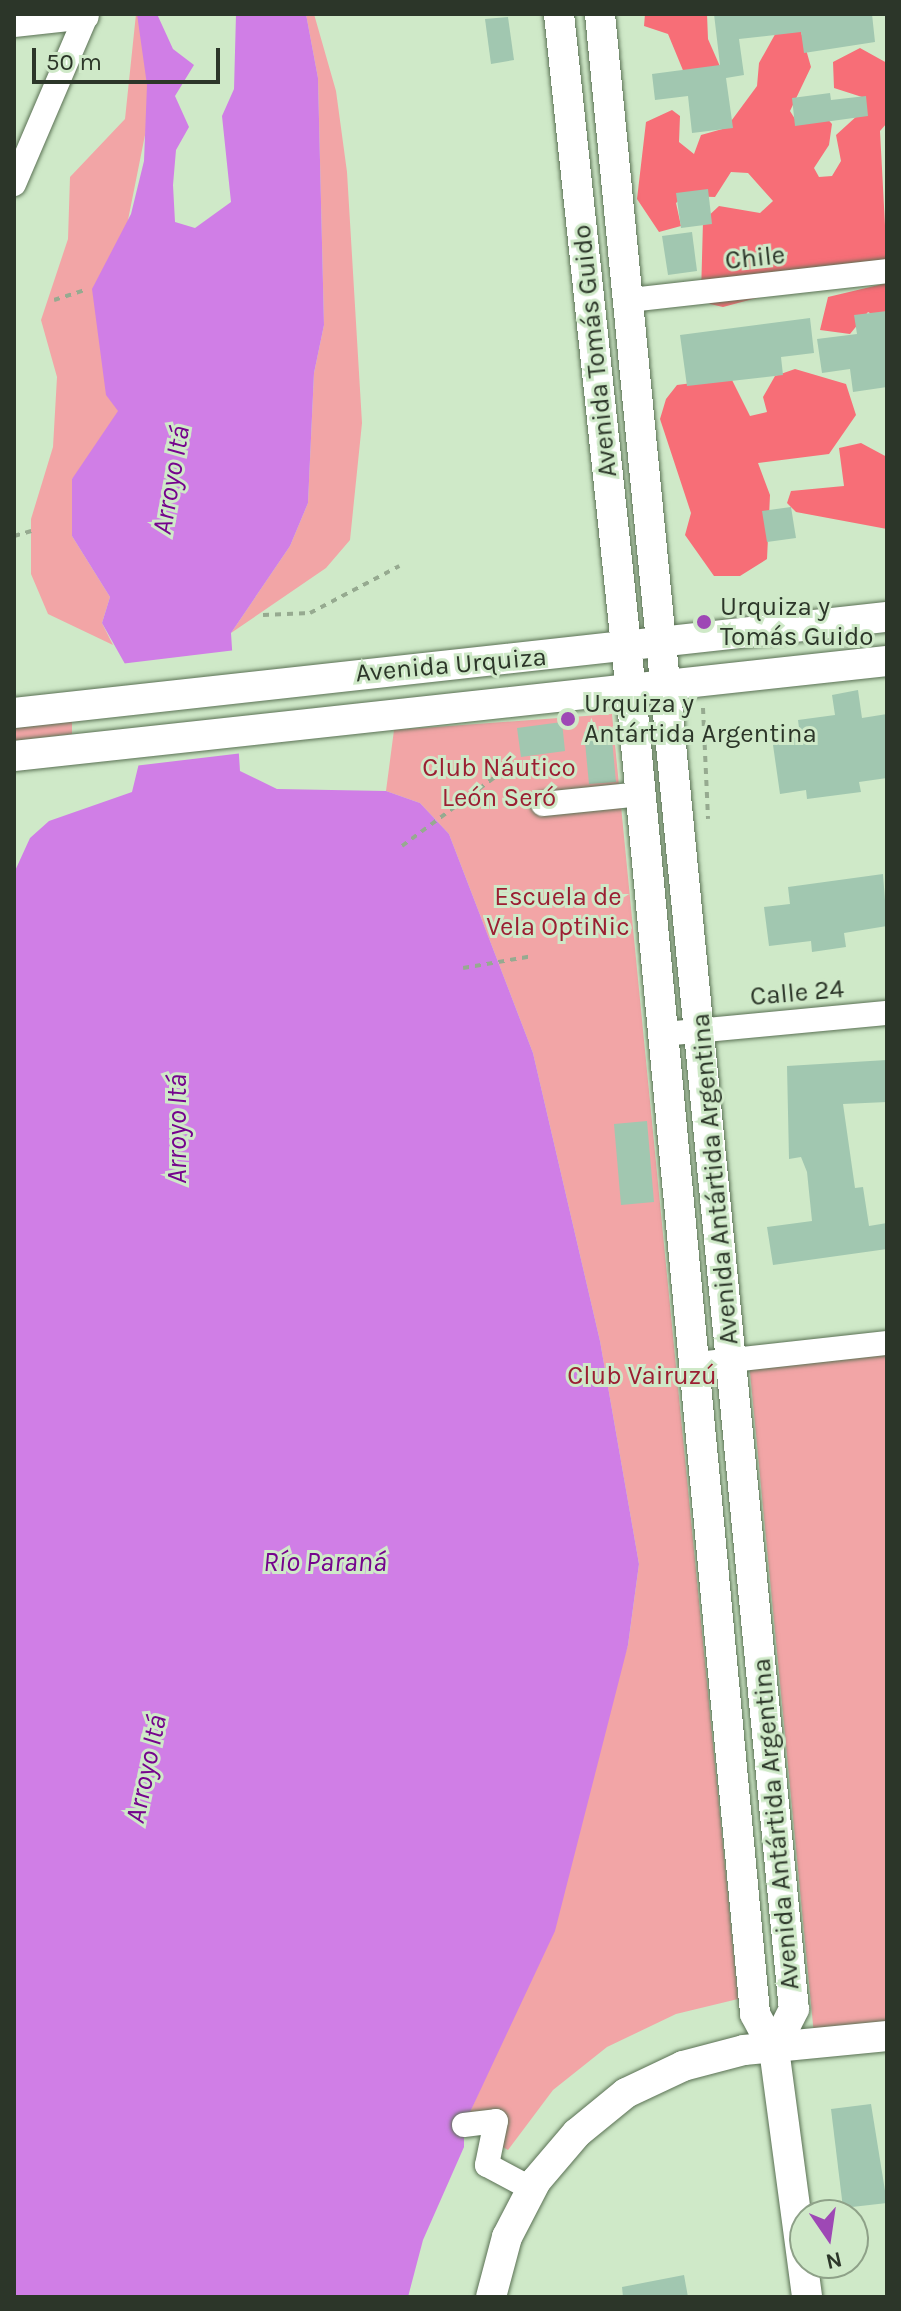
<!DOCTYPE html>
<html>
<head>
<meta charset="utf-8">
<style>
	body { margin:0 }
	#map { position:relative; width:901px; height:2311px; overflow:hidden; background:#cfe9c8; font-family:Karla,sans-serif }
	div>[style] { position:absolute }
	.green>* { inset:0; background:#f2a5a6 }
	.forest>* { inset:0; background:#f76e77 }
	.water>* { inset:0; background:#d07ee6 }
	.pier>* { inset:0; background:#cfe9c8 }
	.building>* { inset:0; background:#a1c7b0 }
	.path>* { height:4px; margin-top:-2px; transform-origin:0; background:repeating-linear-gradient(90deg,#96aa90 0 6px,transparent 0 12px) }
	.roads { filter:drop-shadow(0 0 2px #5a7154) drop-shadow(0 0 2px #5a7154) }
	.minor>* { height:24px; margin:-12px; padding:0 12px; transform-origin:12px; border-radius:12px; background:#fff }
	.major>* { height:30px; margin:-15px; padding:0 15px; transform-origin:15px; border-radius:15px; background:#fff }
	.dots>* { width:22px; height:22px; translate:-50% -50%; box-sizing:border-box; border:4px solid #cfe9c8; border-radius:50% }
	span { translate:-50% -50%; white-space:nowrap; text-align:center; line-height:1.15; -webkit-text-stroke:6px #cfe9c8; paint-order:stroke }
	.street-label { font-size:26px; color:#2c3629 }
	.poi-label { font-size:26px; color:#2c3629 }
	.left { translate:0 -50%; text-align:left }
	.park-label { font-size:26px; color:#9b1f32 }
	.water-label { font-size:28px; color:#75038d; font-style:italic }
	.frame { position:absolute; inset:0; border:16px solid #2c3629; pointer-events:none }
	.north { position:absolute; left:789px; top:2199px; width:80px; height:80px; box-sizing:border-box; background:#cfe9c8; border:2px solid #8ea188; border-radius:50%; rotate:167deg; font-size:22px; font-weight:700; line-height:32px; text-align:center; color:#2c3629 }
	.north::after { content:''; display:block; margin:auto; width:28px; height:36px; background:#9e48b5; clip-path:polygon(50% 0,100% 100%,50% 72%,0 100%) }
	.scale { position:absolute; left:32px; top:48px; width:188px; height:36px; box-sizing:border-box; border:4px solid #2c3629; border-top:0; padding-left:10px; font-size:24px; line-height:28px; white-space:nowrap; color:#2c3629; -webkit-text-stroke:6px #cfe9c8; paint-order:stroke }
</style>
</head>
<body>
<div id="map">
	<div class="green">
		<i style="clip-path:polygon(136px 14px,150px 14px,147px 125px,127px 225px,119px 411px,104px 450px,72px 479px,72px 536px,110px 597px,102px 623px,113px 645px,48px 614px,31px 574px,31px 519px,53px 447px,57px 377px,41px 320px,68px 239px,70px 177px,125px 119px)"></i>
		<i style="clip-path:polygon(306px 14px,314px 14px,336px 91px,347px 172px,362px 423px,350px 540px,326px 568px,231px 633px,290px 546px,308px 503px,314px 373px,324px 325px,318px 78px)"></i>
		<i style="clip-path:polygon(612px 714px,738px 1999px,676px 2014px,607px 2047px,553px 2090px,508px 2150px,464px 2125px,496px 2054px,628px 1645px,639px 1564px,600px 1341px,533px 1053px,449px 834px,420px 803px,386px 791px,394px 730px)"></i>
		<i style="clip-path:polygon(72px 721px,72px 734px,14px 741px,14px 728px)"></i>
		<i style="clip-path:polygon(887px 1348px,887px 2028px,814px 2035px,749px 1362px)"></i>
	</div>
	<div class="forest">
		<i style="clip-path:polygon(645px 14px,707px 14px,708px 39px,722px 71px,687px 80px,668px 34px,644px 26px)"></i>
		<i style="clip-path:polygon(778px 29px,801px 32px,811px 67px,790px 111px,795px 119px,823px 114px,832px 124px,829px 145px,814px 168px,819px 177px,832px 176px,841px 161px,836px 135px,858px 115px,862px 97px,834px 88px,833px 62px,860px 48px,887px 63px,887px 123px,880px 131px,887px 263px,723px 307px,710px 304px,701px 295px,703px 221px,719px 206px,760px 213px,773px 201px,748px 173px,731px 172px,715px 197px,684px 196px,676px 203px,681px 226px,659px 232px,637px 199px,646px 122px,672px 110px,680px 116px,679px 142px,694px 154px,701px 135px,726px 128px,757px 86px,759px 63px)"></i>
		<i style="clip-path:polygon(887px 283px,887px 322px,868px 312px,850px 334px,820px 330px,828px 297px)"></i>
		<i style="clip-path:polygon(795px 369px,846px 384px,856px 415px,829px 454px,758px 463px,770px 495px,767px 559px,740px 576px,714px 576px,685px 535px,691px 513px,660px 419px,666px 399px,677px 385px,731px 378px,750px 416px,767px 412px,763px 397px,775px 376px)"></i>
		<i style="clip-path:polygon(861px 443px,887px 457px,887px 529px,796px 512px,787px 503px,791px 491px,844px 486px,839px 448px)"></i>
	</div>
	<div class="water">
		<i style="clip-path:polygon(137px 14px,157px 14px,173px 49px,194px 65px,175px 96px,189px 127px,176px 150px,173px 185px,175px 222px,195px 228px,231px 202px,222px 116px,234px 89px,236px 14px,306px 14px,318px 78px,324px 325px,314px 373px,308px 503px,290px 546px,231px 633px,240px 771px,277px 789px,386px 791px,420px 803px,449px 834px,533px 1053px,600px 1341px,639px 1564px,628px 1645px,555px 1931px,464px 2125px,464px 2147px,423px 2240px,408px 2297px,14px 2297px,14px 873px,30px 838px,49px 821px,132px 792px,140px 759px,125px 664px,102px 623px,110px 597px,72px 536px,72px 479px,118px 411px,106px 395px,92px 289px,131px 214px,144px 161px,147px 85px)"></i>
	</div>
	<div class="pier">
		<i style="clip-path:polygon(236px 650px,243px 753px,134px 766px,120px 664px)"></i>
	</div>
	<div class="building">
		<i style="clip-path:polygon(714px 14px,872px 14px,875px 42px,804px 53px,801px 32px,739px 39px,744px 75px,726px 78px,733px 128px,692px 133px,688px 96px,655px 100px,652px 74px,720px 65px)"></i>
		<i style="clip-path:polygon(508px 17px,514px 60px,491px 64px,485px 19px)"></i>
		<i style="clip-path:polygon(830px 93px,831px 100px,866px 96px,868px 116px,795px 126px,792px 98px)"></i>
		<i style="clip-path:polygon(708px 189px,712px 224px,681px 228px,676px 193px)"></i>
		<i style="clip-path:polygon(692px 232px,697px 271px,668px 275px,662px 236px)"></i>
		<i style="clip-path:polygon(887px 311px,887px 387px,853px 392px,850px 369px,822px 373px,817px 339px,857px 334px,854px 315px)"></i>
		<i style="clip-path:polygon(810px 318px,814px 353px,781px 357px,783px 375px,687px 386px,680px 335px)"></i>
		<i style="clip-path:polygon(791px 507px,796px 538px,767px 542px,762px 511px)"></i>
		<i style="clip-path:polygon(858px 690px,862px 718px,887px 714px,887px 778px,859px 782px,861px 792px,807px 799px,806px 790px,780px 794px,773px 745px,800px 736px,798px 720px,835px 715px,832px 695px)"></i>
		<i style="clip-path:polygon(562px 722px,565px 751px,521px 757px,517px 728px)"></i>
		<i style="clip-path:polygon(611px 729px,616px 782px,589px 784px,584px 732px)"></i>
		<i style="clip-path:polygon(883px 874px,887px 926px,844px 933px,846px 947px,812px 952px,811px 941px,769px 946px,764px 907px,790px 904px,788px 887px)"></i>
		<i style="clip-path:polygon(887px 1060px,887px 1102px,843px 1104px,855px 1188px,863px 1187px,869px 1226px,887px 1223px,887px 1249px,773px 1265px,767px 1227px,812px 1221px,807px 1172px,801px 1157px,789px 1159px,787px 1066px)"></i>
		<i style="clip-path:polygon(647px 1121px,654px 1202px,621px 1205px,614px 1124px)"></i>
		<i style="clip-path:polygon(871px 2104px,887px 2203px,843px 2208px,831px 2109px)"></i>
		<i style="clip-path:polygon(684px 2275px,688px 2297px,623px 2297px,622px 2287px)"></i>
	</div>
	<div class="path">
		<i style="left:54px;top:300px;width:32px;rotate:-18deg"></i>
		<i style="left:14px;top:536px;width:18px;rotate:-16deg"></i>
		<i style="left:263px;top:615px;width:47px;rotate:-2.4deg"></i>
		<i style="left:310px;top:613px;width:101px;rotate:-27.8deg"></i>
		<i style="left:703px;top:708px;width:111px;rotate:87.4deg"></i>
		<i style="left:402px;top:846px;width:116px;rotate:-36.6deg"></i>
		<i style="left:463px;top:968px;width:71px;rotate:-9.7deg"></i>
	</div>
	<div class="roads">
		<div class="minor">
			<i style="left:14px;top:25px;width:73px;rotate:-6.3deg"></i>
			<i style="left:14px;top:184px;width:185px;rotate:-66.8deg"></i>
			<i style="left:630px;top:300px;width:259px;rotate:-6.4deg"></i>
			<i style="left:543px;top:804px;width:99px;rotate:-5.8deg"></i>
			<i style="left:664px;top:1034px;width:224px;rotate:-5.4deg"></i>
			<i style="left:696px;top:1364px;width:192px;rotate:-6.3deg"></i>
			<i style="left:464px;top:2125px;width:32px;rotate:-7deg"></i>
			<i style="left:496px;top:2121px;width:45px;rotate:101.6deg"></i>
			<i style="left:487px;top:2165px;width:51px;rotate:28.1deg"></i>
		</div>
		<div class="major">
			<i style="left:559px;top:14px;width:692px;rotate:83.94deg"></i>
			<i style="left:632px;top:702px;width:1318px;rotate:84.64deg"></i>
			<i style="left:755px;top:2014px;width:40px;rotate:62deg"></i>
			<i style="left:774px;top:2049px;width:250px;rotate:82.4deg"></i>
			<i style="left:600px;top:14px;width:2004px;rotate:84.45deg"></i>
			<i style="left:794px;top:2009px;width:45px;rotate:116.6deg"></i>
			<i style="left:14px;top:713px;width:878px;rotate:-6.28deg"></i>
			<i style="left:14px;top:756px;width:878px;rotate:-6.21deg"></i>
			<i style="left:491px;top:2297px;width:62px;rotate:-75.1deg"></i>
			<i style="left:507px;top:2237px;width:63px;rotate:-62.6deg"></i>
			<i style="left:536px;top:2181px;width:63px;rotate:-49.5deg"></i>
			<i style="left:577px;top:2133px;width:63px;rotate:-39.2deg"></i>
			<i style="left:626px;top:2093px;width:63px;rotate:-25.3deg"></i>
			<i style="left:683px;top:2066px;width:63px;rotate:-14.7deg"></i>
			<i style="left:744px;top:2050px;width:144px;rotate:-5.6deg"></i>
		</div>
	</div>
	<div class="dots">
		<i style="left:704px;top:622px;background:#9e48b5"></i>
		<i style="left:568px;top:719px;background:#9e48b5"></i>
	</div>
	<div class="street-label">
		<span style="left:755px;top:258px;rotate:-6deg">Chile</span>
		<span style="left:595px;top:351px;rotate:-96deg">Avenida Tomás Guido</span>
		<span style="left:451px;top:665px;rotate:-5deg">Avenida Urquiza</span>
		<span style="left:797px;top:993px;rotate:-5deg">Calle 24</span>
		<span style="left:715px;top:1179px;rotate:-95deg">Avenida Antártida Argentina</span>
		<span style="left:776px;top:1824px;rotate:-95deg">Avenida Antártida Argentina</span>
	</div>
	<div class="poi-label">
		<span class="left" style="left:720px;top:622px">Urquiza y<br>Tomás Guido</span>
		<span class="left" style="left:584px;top:719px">Urquiza y<br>Antártida Argentina</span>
	</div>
	<div class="park-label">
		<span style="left:499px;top:783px">Club Náutico<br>León Seró</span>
		<span style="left:558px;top:912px">Escuela de<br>Vela OptiNic</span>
		<span style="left:642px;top:1376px">Club Vairuzú</span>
	</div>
	<div class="water-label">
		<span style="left:171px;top:480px;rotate:-80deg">Arroyo Itá</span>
		<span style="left:177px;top:1129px;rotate:-90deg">Arroyo Itá</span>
		<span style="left:325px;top:1562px">Río Paraná</span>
		<span style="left:146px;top:1769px;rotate:-78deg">Arroyo Itá</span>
	</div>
	<div class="frame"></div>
	<div class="north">N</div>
	<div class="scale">50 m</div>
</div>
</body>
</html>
